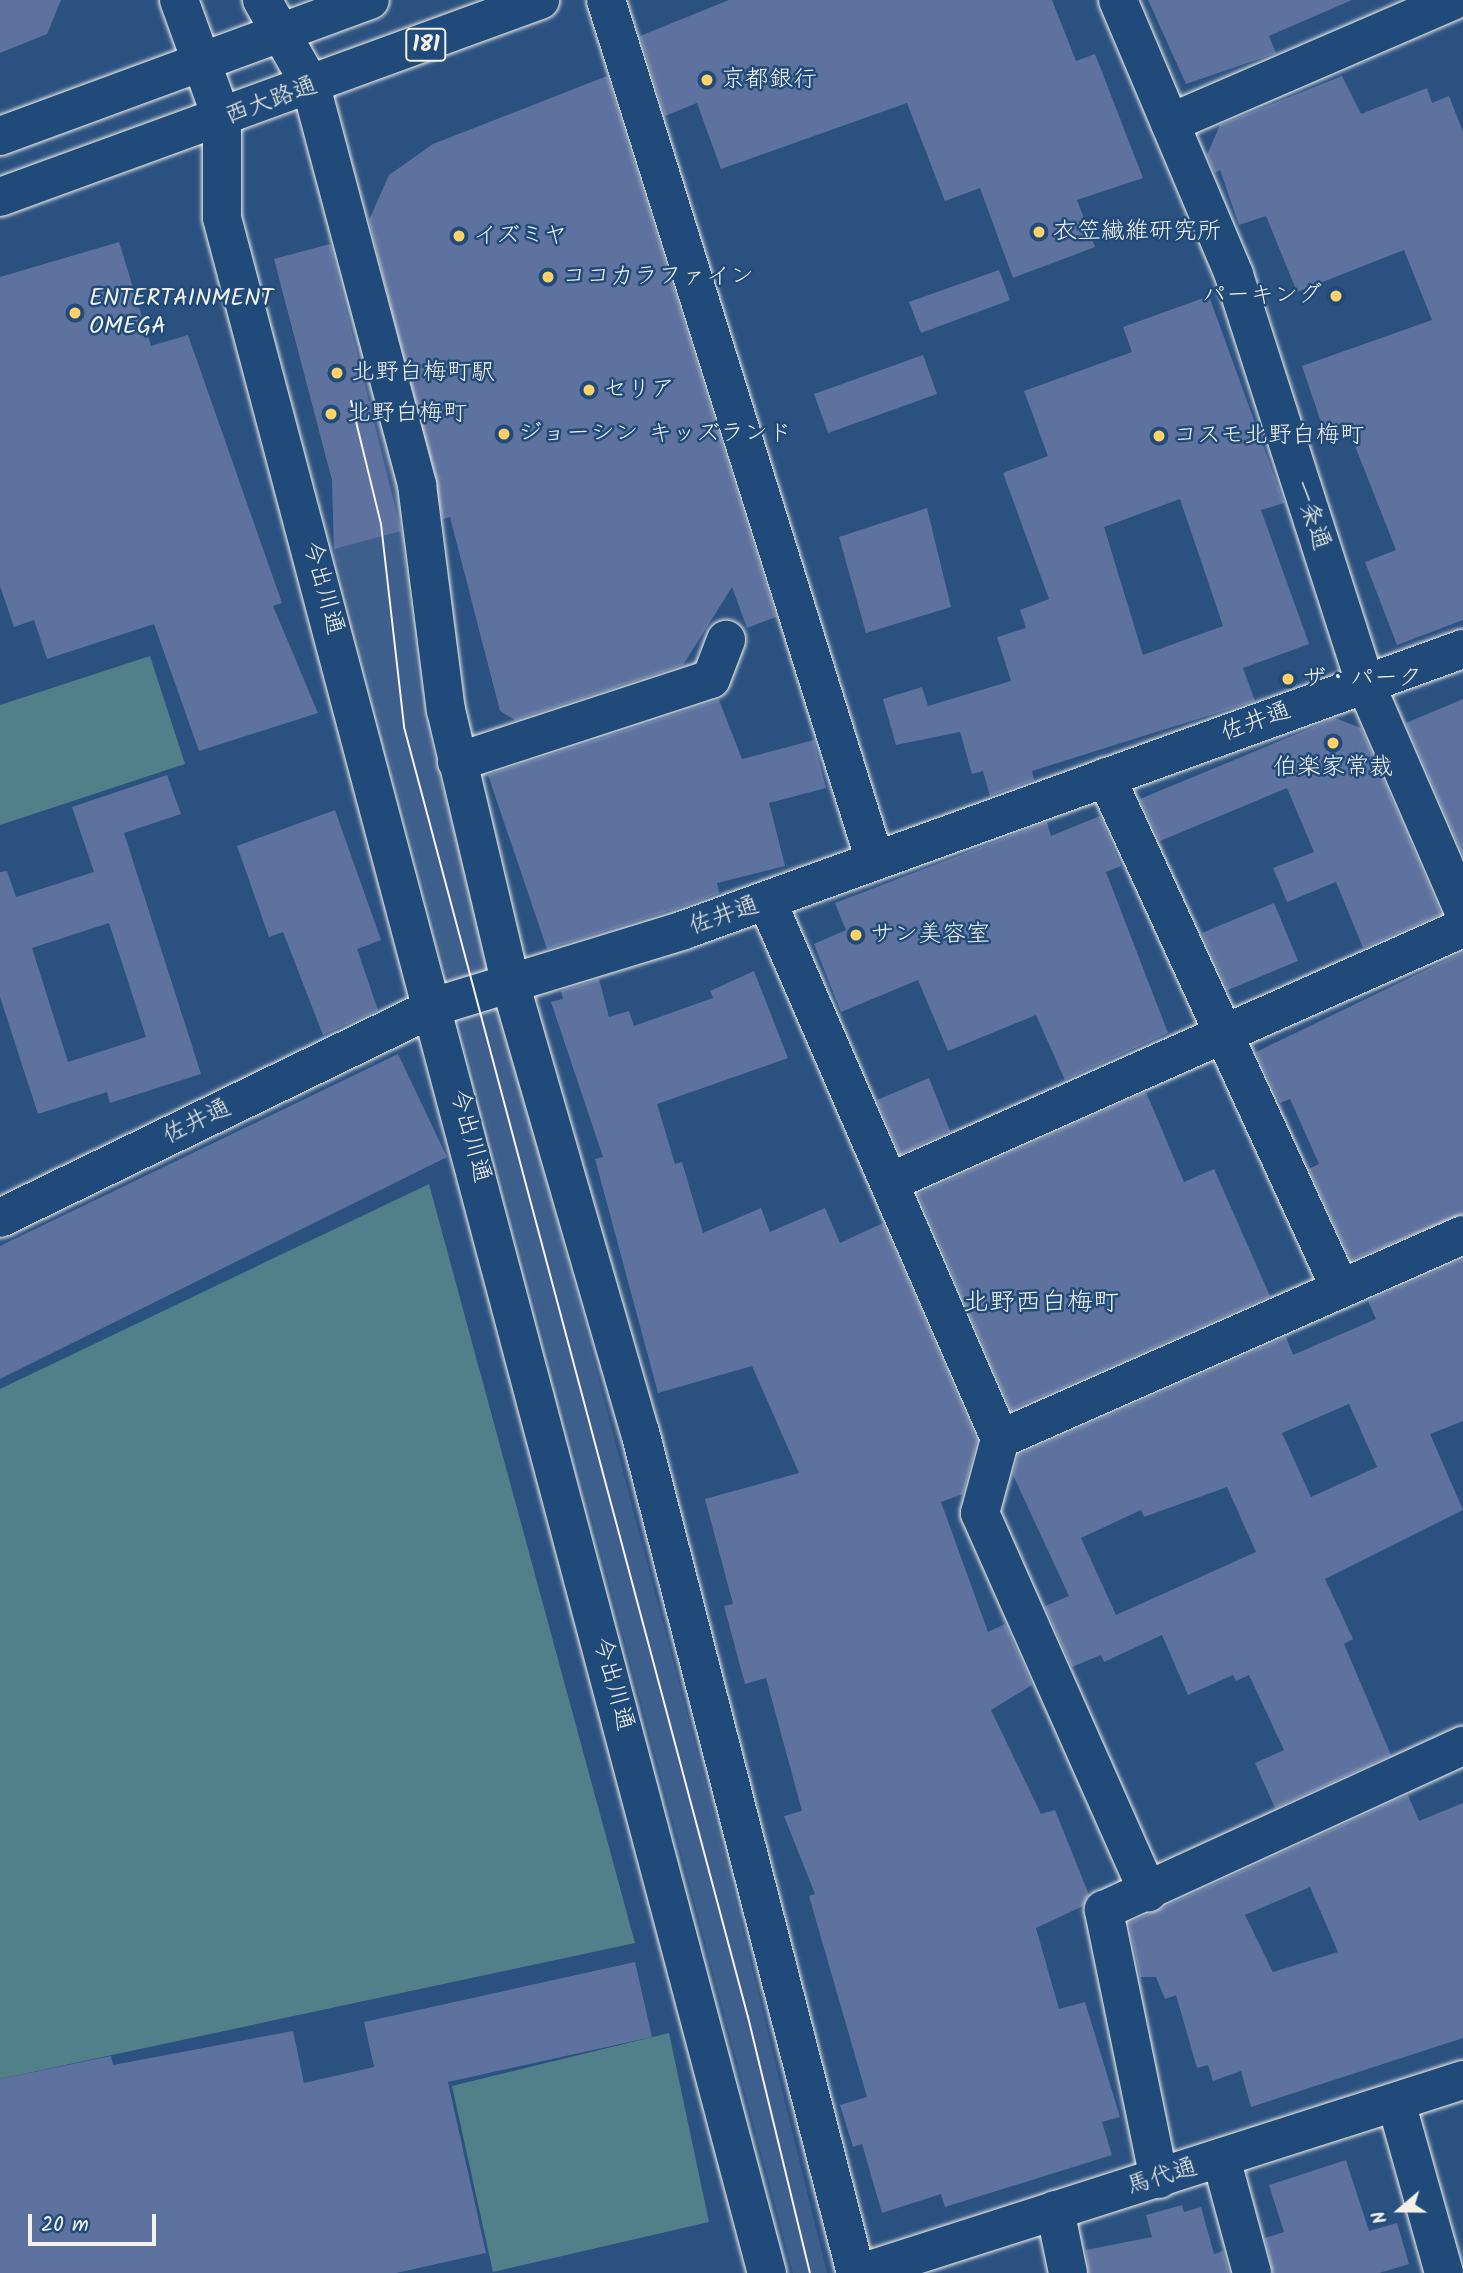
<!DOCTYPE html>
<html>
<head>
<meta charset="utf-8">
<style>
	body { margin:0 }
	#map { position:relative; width:1463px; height:2273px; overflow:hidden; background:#2b5181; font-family:Kalam,"Klee One",sans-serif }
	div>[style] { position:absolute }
	.built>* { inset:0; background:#3e5e8c }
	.green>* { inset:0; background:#51808a }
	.building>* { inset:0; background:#5e729f }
	.roads { filter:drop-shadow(0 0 2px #f4f1e8) drop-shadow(0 0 2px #f4f1e8) }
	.minor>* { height:38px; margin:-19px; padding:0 19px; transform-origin:19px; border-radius:19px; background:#1f4a7a }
	.major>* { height:38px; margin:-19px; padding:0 19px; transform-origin:19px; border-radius:19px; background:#1f4a7a }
	.tram>* { height:2px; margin:-1px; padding:0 1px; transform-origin:1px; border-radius:1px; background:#f4f1e8 }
	.dots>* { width:19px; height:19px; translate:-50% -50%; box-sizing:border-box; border:4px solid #1f4a7a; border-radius:50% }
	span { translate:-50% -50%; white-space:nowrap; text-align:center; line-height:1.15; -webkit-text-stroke:5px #1f4a7a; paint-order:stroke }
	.shield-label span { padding:2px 5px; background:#1f4a7a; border:2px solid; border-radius:5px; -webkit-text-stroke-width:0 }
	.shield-label { font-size:23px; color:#f4f1e8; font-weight:700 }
	.poi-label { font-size:24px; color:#f4f1e8 }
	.left { translate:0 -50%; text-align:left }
	.right { translate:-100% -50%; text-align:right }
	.street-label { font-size:24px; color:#f4f1e8 }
	.neighbourhood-label { font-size:26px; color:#f4f1e8 }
	.north { position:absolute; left:1365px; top:2175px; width:70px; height:70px; -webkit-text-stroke:5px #1f4a7a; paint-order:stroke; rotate:250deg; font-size:19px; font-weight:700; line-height:28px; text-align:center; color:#f4f1e8 }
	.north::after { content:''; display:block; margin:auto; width:24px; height:32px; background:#f4f1e8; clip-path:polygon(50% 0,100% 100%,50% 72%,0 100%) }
	.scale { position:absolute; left:28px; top:2214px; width:128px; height:32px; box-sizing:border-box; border:4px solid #f4f1e8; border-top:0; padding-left:9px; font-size:21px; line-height:24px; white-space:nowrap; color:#f4f1e8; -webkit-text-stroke:5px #1f4a7a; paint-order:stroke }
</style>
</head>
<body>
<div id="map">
	<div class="built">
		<i style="clip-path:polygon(337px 243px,394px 458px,421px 707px,723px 1850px,827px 2273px,793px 2273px,334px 549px,332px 479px,274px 259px)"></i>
	</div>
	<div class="green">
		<i style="clip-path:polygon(150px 656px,185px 764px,0 825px,0 705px)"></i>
		<i style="clip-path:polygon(429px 1184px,635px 1943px,0 2079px,0 1389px)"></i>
		<i style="clip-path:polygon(669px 2033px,709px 2222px,493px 2272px,452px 2086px)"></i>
	</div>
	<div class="building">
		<i style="clip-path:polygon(0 0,61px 0,47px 34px,0 53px)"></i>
		<i style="clip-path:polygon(729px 0,1052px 0,1076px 61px,1095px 54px,1143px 178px,1077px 200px,1095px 247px,1013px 278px,980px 188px,945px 201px,907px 103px,721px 169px,697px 103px,665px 116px,640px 36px)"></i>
		<i style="clip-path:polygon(1148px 0,1352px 0,1269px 36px,1276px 53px,1186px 84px)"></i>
		<i style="clip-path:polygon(607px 76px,776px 617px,747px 628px,732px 587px,683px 665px,515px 720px,500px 711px,450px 517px,443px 519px,369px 220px,389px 175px,433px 144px)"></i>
		<i style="clip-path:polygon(1342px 76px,1361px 114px,1427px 88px,1432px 103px,1449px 96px,1463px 132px,1463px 620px,1397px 645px,1365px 562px,1396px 550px,1346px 423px,1324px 431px,1302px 366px,1432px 320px,1404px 250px,1297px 292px,1266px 216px,1239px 225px,1220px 170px,1215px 173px,1207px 155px,1220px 125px)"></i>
		<i style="clip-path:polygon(119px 242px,151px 346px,188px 335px,282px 603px,273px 606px,318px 713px,199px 751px,154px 624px,47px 659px,34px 620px,14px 627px,0 586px,0 277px)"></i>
		<i style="clip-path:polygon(330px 244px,401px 531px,334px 549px,332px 480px,274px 259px)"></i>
		<i style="clip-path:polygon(999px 270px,1010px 300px,921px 333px,909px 302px)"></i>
		<i style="clip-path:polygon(evenodd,1209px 296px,1284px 503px,1261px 510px,1309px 644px,1243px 668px,1255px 701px,1032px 771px,1034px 780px,990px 796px,983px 771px,972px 774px,960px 732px,896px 745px,883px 699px,922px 687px,928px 706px,1011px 681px,997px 637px,1026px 628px,1020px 610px,1049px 599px,1003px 473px,1048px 456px,1024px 391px,1132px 352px,1123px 327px,1209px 296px,1180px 499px,1223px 626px,1143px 655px,1104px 527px,1180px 499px)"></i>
		<i style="clip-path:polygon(923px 355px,937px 394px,828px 433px,814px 394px)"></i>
		<i style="clip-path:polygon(927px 508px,951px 607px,866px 633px,839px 537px)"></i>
		<i style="clip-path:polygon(1463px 699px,1463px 855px,1406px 723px)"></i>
		<i style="clip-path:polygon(719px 700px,742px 759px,814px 740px,826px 788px,769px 803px,785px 866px,717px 883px,719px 893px,685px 906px,547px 949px,488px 775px)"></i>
		<i style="clip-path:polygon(1335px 718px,1361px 728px,1441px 914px,1363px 948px,1336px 882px,1287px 902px,1273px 868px,1314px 852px,1287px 788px,1160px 841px,1140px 799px)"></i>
		<i style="clip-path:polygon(evenodd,167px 775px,181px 814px,124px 833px,201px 1074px,110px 1103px,107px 1092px,38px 1114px,0 997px,0 872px,7px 871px,16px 897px,94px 872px,72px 807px,167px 775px,109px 923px,146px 1037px,68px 1062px,32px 948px,109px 923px)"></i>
		<i style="clip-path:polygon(335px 810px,381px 940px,357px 949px,378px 1010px,323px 1035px,283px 932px,269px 937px,237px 846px)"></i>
		<i style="clip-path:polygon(1100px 816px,1121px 866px,1106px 872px,1168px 1033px,1065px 1080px,1036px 1015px,948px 1051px,918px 980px,841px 1012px,814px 944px,846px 930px,835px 903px,1047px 822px,1051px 836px)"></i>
		<i style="clip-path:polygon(1274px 903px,1298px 961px,1228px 990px,1202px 933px)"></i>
		<i style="clip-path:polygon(1463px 952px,1463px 1214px,1351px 1260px,1309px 1169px,1319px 1164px,1290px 1099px,1280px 1103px,1256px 1052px)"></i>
		<i style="clip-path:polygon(754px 971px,788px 1058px,657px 1104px,675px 1164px,682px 1162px,703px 1233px,761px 1208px,770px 1232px,825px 1208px,840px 1243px,883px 1223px,977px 1441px,963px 1494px,941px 1502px,988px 1632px,1005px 1624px,1032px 1685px,991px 1710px,1041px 1814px,1055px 1810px,1089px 1895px,1083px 1906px,1036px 1928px,1059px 2009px,1085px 2002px,1120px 2117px,1102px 2122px,1112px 2155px,945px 2207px,941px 2194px,882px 2213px,862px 2144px,853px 2147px,840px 2105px,867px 2097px,809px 1896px,815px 1894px,784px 1816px,802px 1811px,766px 1678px,745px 1684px,724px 1606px,733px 1604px,705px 1499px,799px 1473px,752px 1366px,658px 1393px,595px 1159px,603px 1157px,551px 1002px,563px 999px,561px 991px,599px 979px,609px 1017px,629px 1011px,634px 1026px,713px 998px,710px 991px)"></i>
		<i style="clip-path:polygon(398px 1054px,447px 1157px,0 1379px,0 1246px)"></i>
		<i style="clip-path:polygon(929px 1078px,950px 1131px,900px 1154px,877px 1100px)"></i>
		<i style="clip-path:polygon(1146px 1092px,1184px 1182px,1214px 1169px,1270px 1296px,1011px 1410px,918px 1194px)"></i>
		<i style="clip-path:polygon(evenodd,1463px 1259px,1463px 1421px,1430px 1434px,1463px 1510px,1325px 1579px,1353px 1639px,1344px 1644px,1391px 1755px,1275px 1808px,1255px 1763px,1284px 1750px,1249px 1675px,1236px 1681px,1233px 1675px,1188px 1695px,1162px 1635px,1104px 1662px,1101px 1655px,1072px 1667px,1045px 1606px,1069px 1596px,1013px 1475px,1018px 1455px,1286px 1337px,1293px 1355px,1376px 1319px,1368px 1301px,1463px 1259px,1349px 1404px,1377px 1467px,1311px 1497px,1282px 1433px,1349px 1404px,1463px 1259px,1227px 1487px,1256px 1552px,1116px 1615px,1081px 1538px,1141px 1510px,1144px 1517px,1227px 1487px)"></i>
		<i style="clip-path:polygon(evenodd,1408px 1795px,1419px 1821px,1463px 1803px,1463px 2038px,1251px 2107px,1241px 2071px,1213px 2081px,1208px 2065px,1197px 2068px,1176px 1995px,1165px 1999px,1156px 1977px,1140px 1977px,1129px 1923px,1408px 1795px,1310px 1887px,1338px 1952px,1273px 1972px,1245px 1915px,1310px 1887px)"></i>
		<i style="clip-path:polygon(635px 1962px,652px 2037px,448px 2082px,486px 2253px,396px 2273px,0 2273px,0 2079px,111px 2056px,113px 2065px,293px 2031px,304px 2083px,374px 2067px,364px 2022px)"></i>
		<i style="clip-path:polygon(1346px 2160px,1369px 2231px,1397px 2223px,1409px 2264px,1379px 2273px,1273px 2273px,1265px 2238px,1284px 2232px,1269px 2185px)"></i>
		<i style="clip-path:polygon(1182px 2205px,1184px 2212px,1201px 2207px,1214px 2254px,1223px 2251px,1229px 2273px,1089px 2273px,1086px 2250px,1152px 2237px,1146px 2215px)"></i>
	</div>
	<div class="roads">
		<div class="minor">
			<i style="left:606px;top:0;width:902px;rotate:72.65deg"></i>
			<i style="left:311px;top:86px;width:413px;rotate:75.1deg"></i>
			<i style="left:417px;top:485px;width:227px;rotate:82.7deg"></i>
			<i style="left:446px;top:710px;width:284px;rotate:76.7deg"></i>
			<i style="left:511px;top:986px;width:464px;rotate:73.9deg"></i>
			<i style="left:640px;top:1432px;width:868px;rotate:75.6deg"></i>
			<i style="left:222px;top:119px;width:99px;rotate:90deg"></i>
			<i style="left:222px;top:218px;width:2126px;rotate:75.15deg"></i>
			<i style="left:1170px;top:123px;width:309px;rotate:-23.4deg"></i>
			<i style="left:457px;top:762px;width:267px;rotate:-18.1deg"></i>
			<i style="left:711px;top:679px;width:42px;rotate:-69deg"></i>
			<i style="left:1106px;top:777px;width:562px;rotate:65.4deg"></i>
			<i style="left:767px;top:901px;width:586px;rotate:66.58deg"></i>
			<i style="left:1000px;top:1439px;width:77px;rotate:105.1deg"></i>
			<i style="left:980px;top:1513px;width:415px;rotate:66.1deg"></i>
			<i style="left:890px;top:1182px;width:627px;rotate:-23.91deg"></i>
			<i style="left:0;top:1218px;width:485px;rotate:-25.9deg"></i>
			<i style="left:436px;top:1006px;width:259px;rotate:-17deg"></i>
			<i style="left:684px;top:930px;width:828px;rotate:-19.84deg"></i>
			<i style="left:1000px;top:1439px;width:506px;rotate:-23.78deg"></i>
			<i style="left:1396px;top:2102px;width:178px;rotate:74.3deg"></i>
			<i style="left:1221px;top:2158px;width:119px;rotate:74.9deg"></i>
			<i style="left:1159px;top:2179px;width:275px;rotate:-101.6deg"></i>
			<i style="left:1104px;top:1910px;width:395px;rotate:-24.6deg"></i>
			<i style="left:1055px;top:2210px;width:64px;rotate:78.3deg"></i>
			<i style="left:860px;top:2273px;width:633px;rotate:-17.75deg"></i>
		</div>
		<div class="major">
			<i style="left:179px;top:0;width:127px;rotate:70.1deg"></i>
			<i style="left:262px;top:0;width:99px;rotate:60.3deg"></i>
			<i style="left:1118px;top:0;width:298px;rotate:67.1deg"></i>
			<i style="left:1234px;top:275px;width:429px;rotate:72.2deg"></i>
			<i style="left:1365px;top:683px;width:247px;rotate:66.6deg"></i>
			<i style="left:0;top:136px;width:394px;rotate:-20.2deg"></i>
			<i style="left:0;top:197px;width:575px;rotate:-20.04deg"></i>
		</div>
	</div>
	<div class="tram">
		<i style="left:351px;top:401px;width:127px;rotate:76.3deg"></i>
		<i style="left:381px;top:524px;width:204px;rotate:83.5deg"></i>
		<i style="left:404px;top:727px;width:1335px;rotate:75.07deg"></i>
		<i style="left:748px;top:2017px;width:263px;rotate:76.4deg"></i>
	</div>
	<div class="dots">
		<i style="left:707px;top:80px;background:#ffd166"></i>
		<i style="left:1039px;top:232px;background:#ffd166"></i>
		<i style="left:459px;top:236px;background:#ffd166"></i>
		<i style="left:548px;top:277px;background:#ffd166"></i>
		<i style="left:1336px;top:296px;background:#ffd166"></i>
		<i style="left:75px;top:313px;background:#ffd166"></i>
		<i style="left:337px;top:373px;background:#ffd166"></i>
		<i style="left:589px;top:390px;background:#ffd166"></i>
		<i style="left:331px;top:414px;background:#ffd166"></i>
		<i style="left:504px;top:434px;background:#ffd166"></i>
		<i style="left:1159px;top:436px;background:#ffd166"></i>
		<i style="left:1288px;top:679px;background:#ffd166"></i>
		<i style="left:1333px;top:743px;background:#ffd166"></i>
		<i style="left:856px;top:935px;background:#ffd166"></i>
	</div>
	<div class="shield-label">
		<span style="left:426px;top:45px">181</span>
	</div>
	<div class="poi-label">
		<span class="left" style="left:721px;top:80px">京都銀行</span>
		<span class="left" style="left:1053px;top:232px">衣笠繊維研究所</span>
		<span class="left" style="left:473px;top:236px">イズミヤ</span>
		<span class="left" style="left:562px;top:277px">ココカラファイン</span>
		<span class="right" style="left:1322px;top:296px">パーキング</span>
		<span class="left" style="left:89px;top:313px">ENTERTAINMENT<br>OMEGA</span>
		<span class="left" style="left:351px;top:373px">北野白梅町駅</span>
		<span class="left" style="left:603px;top:390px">セリア</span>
		<span class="left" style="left:347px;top:414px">北野白梅町</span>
		<span class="left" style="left:518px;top:434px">ジョーシン キッズランド</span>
		<span class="left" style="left:1173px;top:436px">コスモ北野白梅町</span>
		<span class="left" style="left:1302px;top:679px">ザ・パーク</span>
		<span style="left:1333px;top:768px">伯楽家常裁</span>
		<span class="left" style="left:870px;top:935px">サン美容室</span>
	</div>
	<div class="street-label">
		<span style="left:271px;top:101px;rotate:-20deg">西大路通</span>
		<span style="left:1311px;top:515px;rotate:72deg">一条通</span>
		<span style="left:323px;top:588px;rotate:75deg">今出川通</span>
		<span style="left:1256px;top:722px;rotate:-20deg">佐井通</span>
		<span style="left:724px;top:916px;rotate:-19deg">佐井通</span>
		<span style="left:197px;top:1122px;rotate:-26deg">佐井通</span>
		<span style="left:470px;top:1136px;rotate:75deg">今出川通</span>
		<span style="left:613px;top:1684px;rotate:75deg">今出川通</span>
		<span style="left:1162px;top:2177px;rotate:-17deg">馬代通</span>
	</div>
	<div class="neighbourhood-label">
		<span style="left:1041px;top:1304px">北野西白梅町</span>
	</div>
	<div class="north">N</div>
	<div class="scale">20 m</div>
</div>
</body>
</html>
